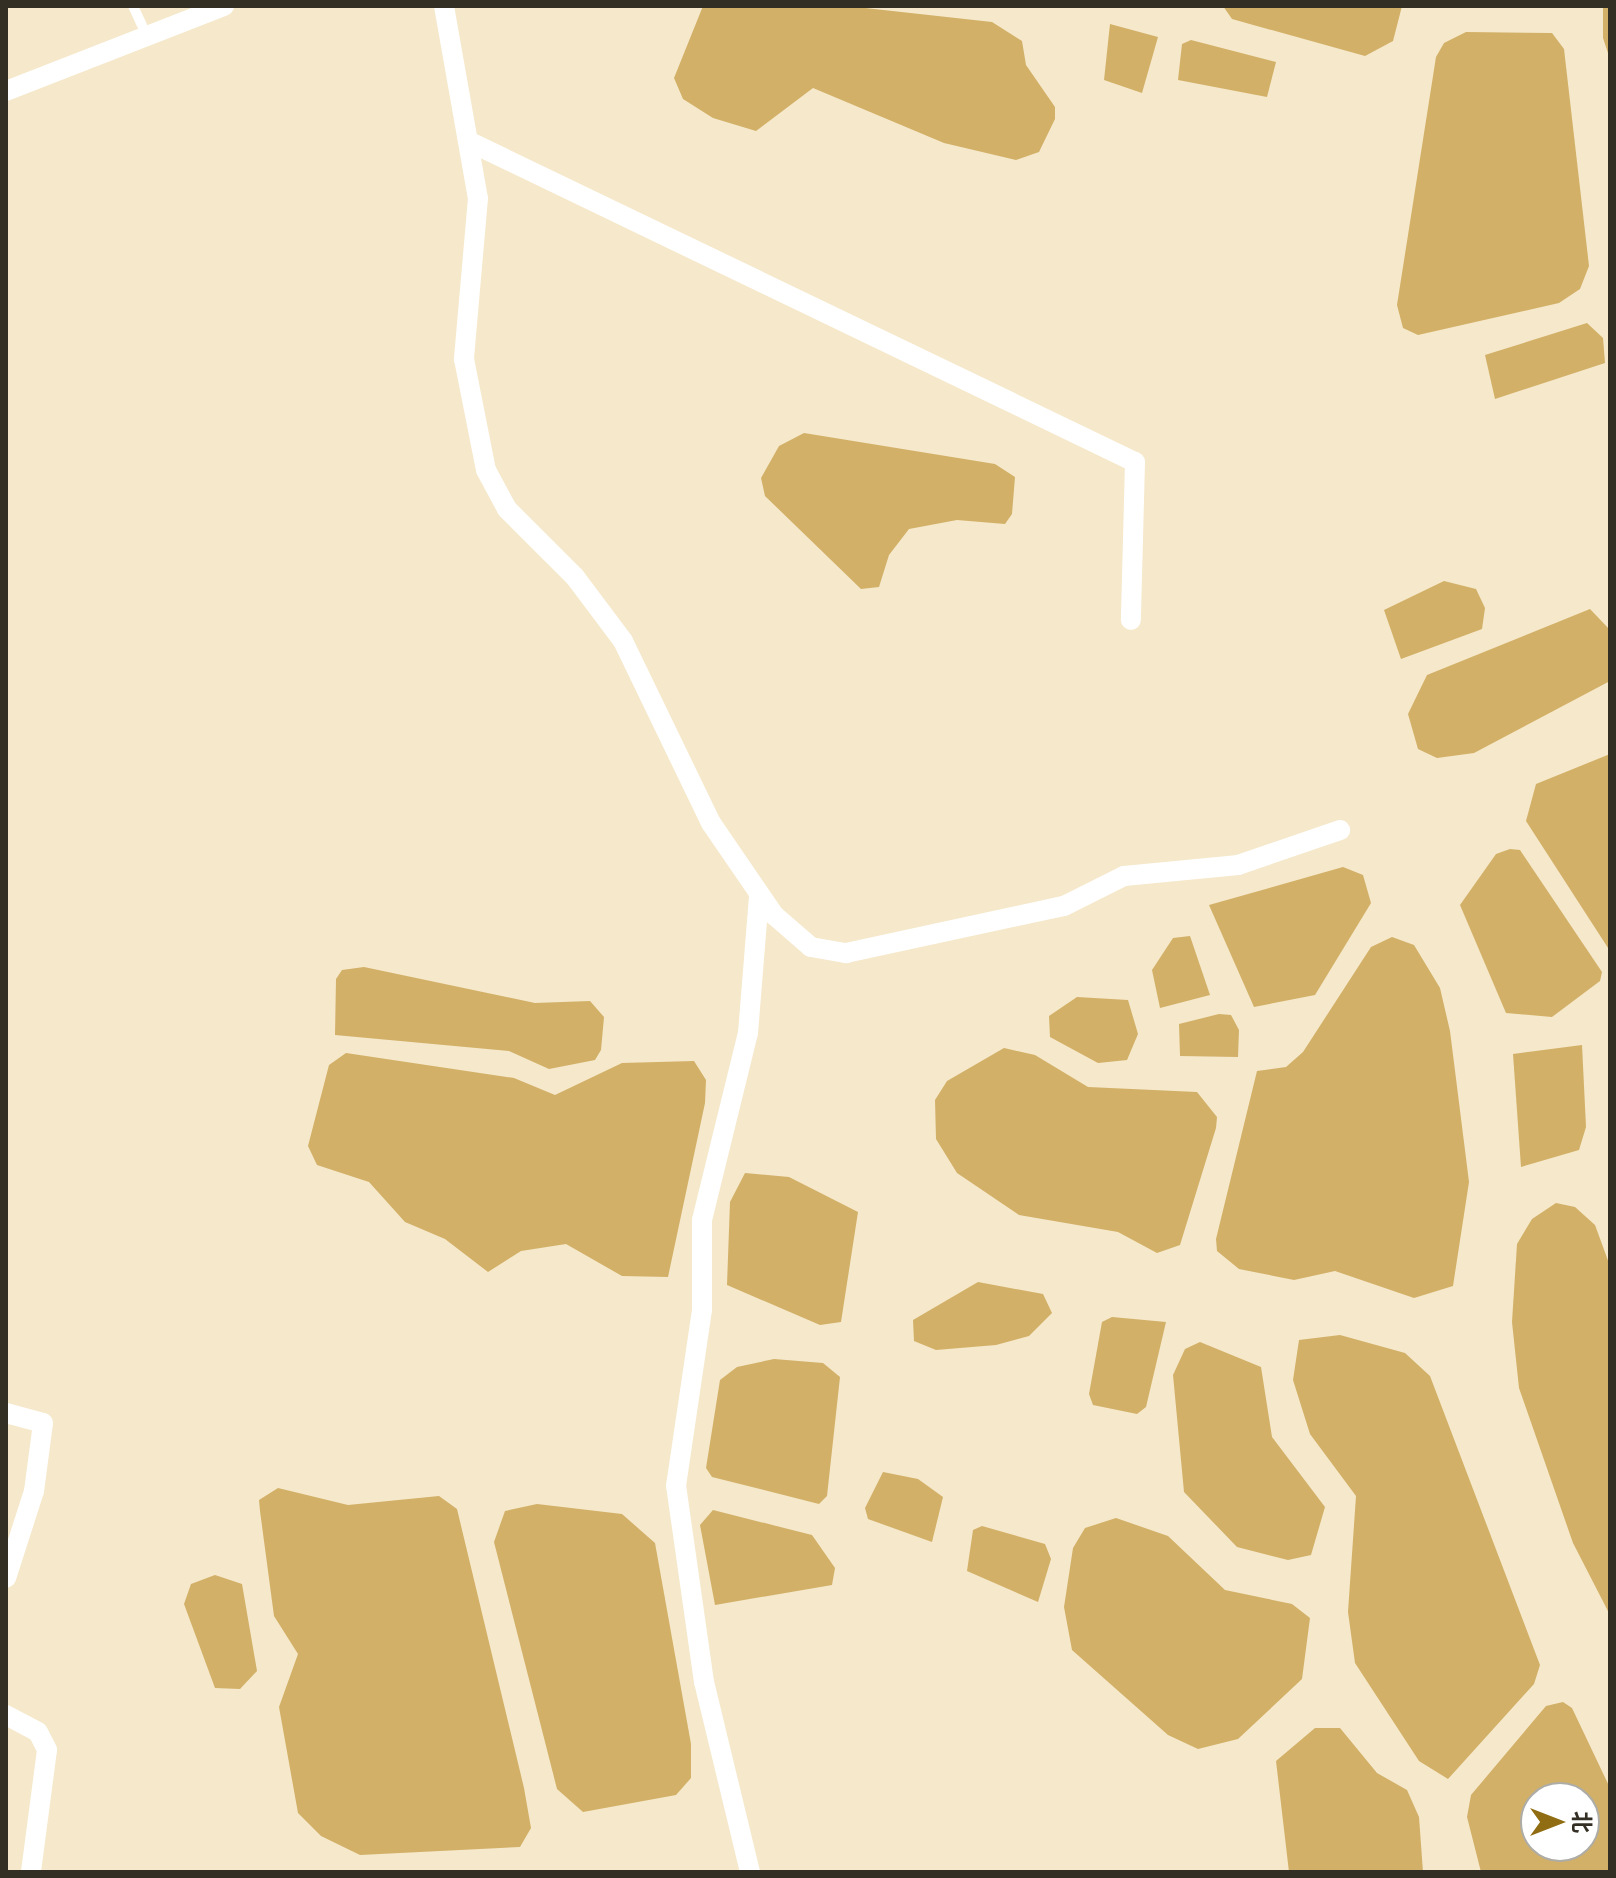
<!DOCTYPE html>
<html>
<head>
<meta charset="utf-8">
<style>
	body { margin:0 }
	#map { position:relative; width:1616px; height:1878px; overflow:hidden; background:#f6e8ca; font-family:"Titillium Web","Noto Sans SC",sans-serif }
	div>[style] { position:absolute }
	.water>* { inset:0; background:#d2b067 }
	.service>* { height:10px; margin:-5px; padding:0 5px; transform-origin:5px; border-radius:5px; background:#fff }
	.minor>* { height:20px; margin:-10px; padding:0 10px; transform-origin:10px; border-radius:10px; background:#fff }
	span { translate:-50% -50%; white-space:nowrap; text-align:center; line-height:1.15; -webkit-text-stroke:6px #fff; paint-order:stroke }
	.frame { position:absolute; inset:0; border:8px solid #342f24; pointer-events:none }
	.north { position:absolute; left:1520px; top:1782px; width:80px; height:80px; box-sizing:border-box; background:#fff; border:2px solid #aeaca7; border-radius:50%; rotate:90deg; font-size:22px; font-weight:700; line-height:32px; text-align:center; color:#342f24 }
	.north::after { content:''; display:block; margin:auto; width:28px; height:36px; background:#906d12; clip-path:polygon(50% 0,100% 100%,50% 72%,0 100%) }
</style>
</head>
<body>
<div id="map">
	<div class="water">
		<i style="clip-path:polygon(703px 6px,847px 6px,992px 22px,1022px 41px,1026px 65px,1055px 107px,1055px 119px,1039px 152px,1016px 160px,944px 143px,813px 88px,756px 131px,713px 118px,683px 99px,674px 78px)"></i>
		<i style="clip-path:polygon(1223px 6px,1402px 6px,1393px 41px,1365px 56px,1232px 19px)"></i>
		<i style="clip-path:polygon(1603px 6px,1610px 6px,1610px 59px,1603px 38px)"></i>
		<i style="clip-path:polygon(1110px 24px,1158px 37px,1142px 93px,1104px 80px)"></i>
		<i style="clip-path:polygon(1466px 32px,1552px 33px,1564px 49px,1589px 266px,1580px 289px,1559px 303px,1418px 335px,1403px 328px,1397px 305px,1436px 57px,1444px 43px)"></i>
		<i style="clip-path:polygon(1191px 40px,1276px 62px,1267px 97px,1178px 80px,1182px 44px)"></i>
		<i style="clip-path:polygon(1587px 323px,1603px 338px,1605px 363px,1495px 399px,1485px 355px)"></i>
		<i style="clip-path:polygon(804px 433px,995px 464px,1015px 477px,1012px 514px,1005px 524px,957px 520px,909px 529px,889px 555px,879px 587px,861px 589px,765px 496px,761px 478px,779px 446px)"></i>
		<i style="clip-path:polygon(1444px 581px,1476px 589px,1485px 608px,1482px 629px,1401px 659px,1384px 610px)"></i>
		<i style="clip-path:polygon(1590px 609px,1610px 630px,1610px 681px,1474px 753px,1437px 758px,1418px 749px,1408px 714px,1427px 675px)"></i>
		<i style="clip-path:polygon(1610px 754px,1610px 951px,1526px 821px,1536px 784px)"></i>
		<i style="clip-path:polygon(1510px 849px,1520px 850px,1602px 972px,1600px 981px,1552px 1017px,1506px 1013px,1460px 905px,1496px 854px)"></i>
		<i style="clip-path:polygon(1343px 867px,1363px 875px,1371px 903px,1315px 995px,1254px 1007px,1209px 905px)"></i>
		<i style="clip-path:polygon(1190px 936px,1210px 995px,1160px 1008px,1152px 970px,1173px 938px)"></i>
		<i style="clip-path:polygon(1392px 937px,1414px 945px,1440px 988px,1450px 1031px,1469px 1182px,1453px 1286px,1414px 1298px,1335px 1271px,1294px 1280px,1239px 1269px,1217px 1251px,1216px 1239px,1257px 1071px,1286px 1067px,1303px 1052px,1371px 947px)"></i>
		<i style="clip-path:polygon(364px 967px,535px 1003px,590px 1001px,604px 1017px,601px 1050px,595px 1060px,549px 1069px,509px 1051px,335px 1035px,336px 979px,342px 970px)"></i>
		<i style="clip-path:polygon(1077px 997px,1128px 1000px,1138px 1034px,1127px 1060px,1098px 1063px,1050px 1037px,1049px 1016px)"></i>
		<i style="clip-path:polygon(1219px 1014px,1231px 1015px,1239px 1030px,1238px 1057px,1180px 1056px,1179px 1024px)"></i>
		<i style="clip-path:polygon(1582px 1045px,1586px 1127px,1579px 1150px,1521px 1167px,1513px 1054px)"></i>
		<i style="clip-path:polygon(1004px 1048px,1035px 1055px,1088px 1087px,1197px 1092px,1217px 1117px,1216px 1128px,1180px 1245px,1157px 1253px,1118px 1232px,1019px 1215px,957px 1173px,936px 1139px,935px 1100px,947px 1081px)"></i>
		<i style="clip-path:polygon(346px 1053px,514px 1078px,555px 1095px,622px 1063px,694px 1061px,706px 1080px,705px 1103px,668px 1277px,622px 1276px,566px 1244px,521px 1251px,488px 1272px,445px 1239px,405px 1222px,369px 1182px,317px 1165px,308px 1146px,329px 1065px)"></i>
		<i style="clip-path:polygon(745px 1173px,789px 1177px,858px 1212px,841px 1322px,820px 1325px,727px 1285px,730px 1202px)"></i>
		<i style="clip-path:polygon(1556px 1203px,1575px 1207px,1595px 1225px,1610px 1266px,1610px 1615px,1573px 1543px,1519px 1388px,1512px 1322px,1517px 1244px,1532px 1219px)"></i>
		<i style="clip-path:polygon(978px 1282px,1043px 1294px,1052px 1313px,1029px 1336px,996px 1345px,936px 1350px,914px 1341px,913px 1320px)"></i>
		<i style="clip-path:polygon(1112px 1317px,1166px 1322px,1146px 1407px,1137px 1414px,1093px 1405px,1089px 1394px,1102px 1322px)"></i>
		<i style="clip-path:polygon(1340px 1335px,1405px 1353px,1430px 1376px,1540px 1665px,1534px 1684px,1448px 1779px,1419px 1761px,1355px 1663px,1348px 1612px,1356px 1496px,1310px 1434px,1293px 1380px,1299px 1340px)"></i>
		<i style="clip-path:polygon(1200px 1342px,1261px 1367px,1272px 1437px,1325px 1507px,1311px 1555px,1288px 1560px,1237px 1547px,1184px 1492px,1173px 1375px,1185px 1349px)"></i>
		<i style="clip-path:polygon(774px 1359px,823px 1363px,840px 1377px,827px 1496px,819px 1504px,712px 1477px,706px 1468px,720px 1380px,737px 1367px)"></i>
		<i style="clip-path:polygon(883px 1472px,918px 1479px,943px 1497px,932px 1542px,868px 1519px,865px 1508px)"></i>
		<i style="clip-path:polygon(278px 1488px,348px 1505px,439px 1496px,457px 1509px,524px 1788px,531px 1828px,520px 1847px,360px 1855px,321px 1836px,298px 1813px,279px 1707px,298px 1654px,274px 1616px,260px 1511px,259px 1500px)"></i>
		<i style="clip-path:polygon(537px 1504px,622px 1514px,655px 1543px,691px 1744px,691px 1778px,676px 1795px,583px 1812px,557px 1789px,494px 1542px,505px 1511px)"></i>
		<i style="clip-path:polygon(713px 1510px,812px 1535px,835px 1568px,832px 1585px,715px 1605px,700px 1525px)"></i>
		<i style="clip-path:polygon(1116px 1518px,1168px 1536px,1225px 1590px,1292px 1604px,1310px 1618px,1302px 1679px,1238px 1739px,1198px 1749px,1168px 1735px,1072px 1650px,1064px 1607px,1073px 1548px,1085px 1528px)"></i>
		<i style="clip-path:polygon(982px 1526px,1045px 1544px,1051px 1559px,1038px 1602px,967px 1571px,973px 1530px)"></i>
		<i style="clip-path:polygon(215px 1575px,242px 1584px,257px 1671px,240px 1689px,215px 1688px,184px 1604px,191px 1584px)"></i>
		<i style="clip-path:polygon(evenodd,1563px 1702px,1572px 1708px,1610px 1788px,1610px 1872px,1481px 1872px,1467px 1817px,1471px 1795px,1546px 1706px,1563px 1702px,1536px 1798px,1584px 1798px,1584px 1846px,1536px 1846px,1536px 1798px)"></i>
		<i style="clip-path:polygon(1315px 1728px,1340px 1728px,1377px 1773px,1407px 1790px,1419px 1817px,1423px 1872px,1289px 1872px,1276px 1761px)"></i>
	</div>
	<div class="service">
		<i style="left:133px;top:6px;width:33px;rotate:65deg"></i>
	</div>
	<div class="minor">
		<i style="left:444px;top:6px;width:195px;rotate:80deg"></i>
		<i style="left:478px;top:198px;width:162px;rotate:95deg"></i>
		<i style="left:464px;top:359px;width:113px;rotate:78.8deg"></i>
		<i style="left:486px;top:470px;width:44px;rotate:61.7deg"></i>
		<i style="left:507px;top:509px;width:96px;rotate:45deg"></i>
		<i style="left:575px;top:577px;width:80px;rotate:53.1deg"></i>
		<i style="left:623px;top:641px;width:202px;rotate:64.2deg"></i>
		<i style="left:711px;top:823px;width:112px;rotate:55.6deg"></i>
		<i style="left:774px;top:915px;width:49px;rotate:40.9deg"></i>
		<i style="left:811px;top:947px;width:36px;rotate:10deg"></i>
		<i style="left:846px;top:953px;width:223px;rotate:-12.2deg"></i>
		<i style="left:1064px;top:906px;width:67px;rotate:-26.6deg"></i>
		<i style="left:1124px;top:876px;width:115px;rotate:-5.5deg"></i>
		<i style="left:1238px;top:865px;width:108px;rotate:-18.9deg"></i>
		<i style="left:6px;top:91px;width:234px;rotate:-21.3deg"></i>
		<i style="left:468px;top:141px;width:740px;rotate:25.7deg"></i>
		<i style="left:1135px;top:462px;width:158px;rotate:91.5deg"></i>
		<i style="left:6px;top:1413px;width:38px;rotate:15deg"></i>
		<i style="left:43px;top:1423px;width:69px;rotate:97.5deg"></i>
		<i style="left:34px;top:1491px;width:91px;rotate:107.8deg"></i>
		<i style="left:6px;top:1715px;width:36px;rotate:28deg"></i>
		<i style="left:38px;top:1732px;width:20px;rotate:63deg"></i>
		<i style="left:47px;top:1750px;width:123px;rotate:97.5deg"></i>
		<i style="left:750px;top:1872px;width:195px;rotate:-103.6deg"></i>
		<i style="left:704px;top:1682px;width:198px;rotate:-98.1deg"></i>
		<i style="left:676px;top:1486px;width:178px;rotate:-81.6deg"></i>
		<i style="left:702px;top:1310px;width:90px;rotate:-90deg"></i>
		<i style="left:702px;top:1220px;width:193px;rotate:-76.2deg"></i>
		<i style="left:748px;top:1033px;width:137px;rotate:-85.4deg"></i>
	</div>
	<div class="frame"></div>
	<div class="north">北</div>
</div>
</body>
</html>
